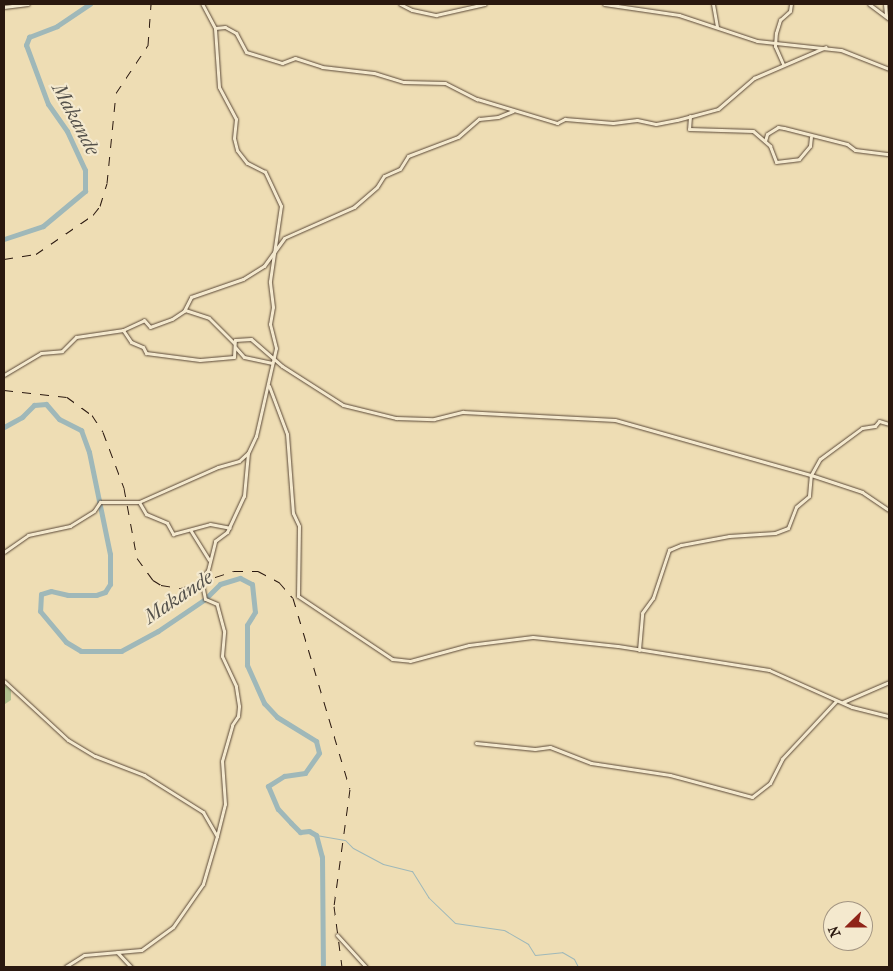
<!DOCTYPE html>
<html>
<head>
<meta charset="utf-8">
<style>
	body { margin:0 }
	#map { position:relative; width:893px; height:971px; overflow:hidden; background:#eeddb4; font-family:"IM FELL French Canon",serif }
	div>[style] { position:absolute }
	.green>* { inset:0; background:#b3c291 }
	.stream>* { height:1px; margin:-0.5px; padding:0 0.5px; transform-origin:0.5px; border-radius:0.5px; background:#9fb8b9 }
	.river>* { height:5px; margin:-2.5px; padding:0 2.5px; transform-origin:2.5px; border-radius:2.5px; background:#9fb8b9 }
	.roads { filter:drop-shadow(0 0 1px #5b4938) drop-shadow(0 0 1px #5b4938) }
	.minor>* { height:3px; margin:-1.5px; padding:0 1.5px; transform-origin:1.5px; border-radius:1.5px; background:#f4e9ce }
	.rail>* { height:1px; margin-top:-0.5px; transform-origin:0; background:repeating-linear-gradient(90deg,#2a180f 0 9px,transparent 0 18px) }
	span { translate:-50% -50%; white-space:nowrap; text-align:center; line-height:1.15; -webkit-text-stroke:4.5px #f4e9ce; paint-order:stroke }
	.water-label { font-size:20px; color:#53504a; font-style:italic }
	.frame { position:absolute; inset:0; border:5px solid #2a180f; pointer-events:none }
	.north { position:absolute; left:823px; top:901px; width:50px; height:50px; box-sizing:border-box; background:#f4e9ce; border:1px solid #a39582; border-radius:50%; rotate:248deg; font-size:14px; font-weight:700; line-height:20px; text-align:center; color:#2a180f }
	.north::after { content:''; display:block; margin:auto; width:18px; height:22px; background:#8f2418; clip-path:polygon(50% 0,100% 100%,50% 72%,0 100%) }
</style>
</head>
<body>
<div id="map">
	<div class="green">
		<i style="clip-path:polygon(4px 684px,11px 689px,11px 700px,5px 704px,4px 711px)"></i>
	</div>
	<div class="stream">
		<i style="left:316px;top:835px;width:29px;rotate:10deg"></i>
		<i style="left:345px;top:840px;width:11px;rotate:45deg"></i>
		<i style="left:353px;top:848px;width:34px;rotate:28deg"></i>
		<i style="left:383px;top:864px;width:30px;rotate:14deg"></i>
		<i style="left:412px;top:871px;width:31px;rotate:58deg"></i>
		<i style="left:428px;top:897px;width:37px;rotate:44deg"></i>
		<i style="left:455px;top:923px;width:49px;rotate:8.1deg"></i>
		<i style="left:504px;top:930px;width:28px;rotate:30deg"></i>
		<i style="left:528px;top:944px;width:13px;rotate:58deg"></i>
		<i style="left:535px;top:955px;width:27px;rotate:-6deg"></i>
		<i style="left:562px;top:952px;width:14px;rotate:30deg"></i>
		<i style="left:574px;top:959px;width:9px;rotate:63deg"></i>
	</div>
	<div class="river">
		<i style="left:4px;top:239px;width:41px;rotate:-18.4deg"></i>
		<i style="left:43px;top:226px;width:55px;rotate:-39.8deg"></i>
		<i style="left:85px;top:191px;width:21px;rotate:-90deg"></i>
		<i style="left:85px;top:170px;width:43px;rotate:-114.8deg"></i>
		<i style="left:67px;top:131px;width:33px;rotate:-125deg"></i>
		<i style="left:48px;top:104px;width:63px;rotate:-110.4deg"></i>
		<i style="left:26px;top:45px;width:9px;rotate:-69deg"></i>
		<i style="left:29px;top:37px;width:30px;rotate:-21deg"></i>
		<i style="left:57px;top:26px;width:40px;rotate:-34deg"></i>
		<i style="left:4px;top:427px;width:21px;rotate:-29deg"></i>
		<i style="left:22px;top:417px;width:17px;rotate:-45deg"></i>
		<i style="left:34px;top:405px;width:12px;rotate:-5deg"></i>
		<i style="left:46px;top:404px;width:20px;rotate:49deg"></i>
		<i style="left:59px;top:419px;width:25px;rotate:27deg"></i>
		<i style="left:81px;top:430px;width:23px;rotate:70deg"></i>
		<i style="left:89px;top:452px;width:104px;rotate:78.4deg"></i>
		<i style="left:110px;top:554px;width:30px;rotate:90deg"></i>
		<i style="left:110px;top:584px;width:9px;rotate:122deg"></i>
		<i style="left:105px;top:592px;width:9px;rotate:162deg"></i>
		<i style="left:96px;top:595px;width:28px;rotate:180deg"></i>
		<i style="left:68px;top:595px;width:17px;rotate:-167deg"></i>
		<i style="left:51px;top:591px;width:10px;rotate:163deg"></i>
		<i style="left:41px;top:594px;width:17px;rotate:93deg"></i>
		<i style="left:40px;top:611px;width:40px;rotate:50deg"></i>
		<i style="left:66px;top:642px;width:17px;rotate:31deg"></i>
		<i style="left:81px;top:651px;width:40px"></i>
		<i style="left:121px;top:651px;width:42px;rotate:-28.4deg"></i>
		<i style="left:158px;top:631px;width:57px;rotate:-34.2deg"></i>
		<i style="left:205px;top:599px;width:21px;rotate:-45deg"></i>
		<i style="left:220px;top:584px;width:21px;rotate:-17deg"></i>
		<i style="left:240px;top:578px;width:13px;rotate:27deg"></i>
		<i style="left:252px;top:584px;width:28px;rotate:84deg"></i>
		<i style="left:255px;top:612px;width:15px;rotate:122deg"></i>
		<i style="left:247px;top:625px;width:40px;rotate:90deg"></i>
		<i style="left:247px;top:665px;width:42px;rotate:65.9deg"></i>
		<i style="left:264px;top:703px;width:19px;rotate:47deg"></i>
		<i style="left:277px;top:717px;width:46px;rotate:31.6deg"></i>
		<i style="left:316px;top:741px;width:12px;rotate:76deg"></i>
		<i style="left:319px;top:753px;width:24px;rotate:125deg"></i>
		<i style="left:305px;top:773px;width:21px;rotate:172deg"></i>
		<i style="left:284px;top:776px;width:19px;rotate:148deg"></i>
		<i style="left:268px;top:786px;width:25px;rotate:67deg"></i>
		<i style="left:278px;top:809px;width:19px;rotate:47deg"></i>
		<i style="left:291px;top:823px;width:13px;rotate:45deg"></i>
		<i style="left:300px;top:832px;width:9px;rotate:-6deg"></i>
		<i style="left:309px;top:831px;width:8px;rotate:30deg"></i>
		<i style="left:316px;top:835px;width:23px;rotate:75deg"></i>
		<i style="left:322px;top:857px;width:110px;rotate:89.5deg"></i>
	</div>
	<div class="roads">
		<div class="minor">
			<i style="left:400px;top:4px;width:13px;rotate:27deg"></i>
			<i style="left:412px;top:10px;width:25px;rotate:12deg"></i>
			<i style="left:436px;top:15px;width:50px;rotate:-12.7deg"></i>
			<i style="left:604px;top:4px;width:76px;rotate:8.3deg"></i>
			<i style="left:679px;top:15px;width:82px;rotate:18.4deg"></i>
			<i style="left:757px;top:41px;width:84px;rotate:6.1deg"></i>
			<i style="left:841px;top:50px;width:52px;rotate:21.6deg"></i>
			<i style="left:713px;top:4px;width:23px;rotate:80deg"></i>
			<i style="left:869px;top:4px;width:25px;rotate:37deg"></i>
			<i style="left:885px;top:4px;width:12px;rotate:85deg"></i>
			<i style="left:4px;top:7px;width:24px;rotate:-7deg"></i>
			<i style="left:215px;top:28px;width:10px;rotate:-6deg"></i>
			<i style="left:225px;top:27px;width:13px;rotate:29deg"></i>
			<i style="left:236px;top:33px;width:21px;rotate:62deg"></i>
			<i style="left:246px;top:52px;width:38px;rotate:17deg"></i>
			<i style="left:282px;top:63px;width:14px;rotate:-21deg"></i>
			<i style="left:295px;top:58px;width:28px;rotate:18deg"></i>
			<i style="left:322px;top:67px;width:52px;rotate:6.6deg"></i>
			<i style="left:374px;top:73px;width:31px;rotate:17deg"></i>
			<i style="left:404px;top:82px;width:41px;rotate:1.4deg"></i>
			<i style="left:445px;top:83px;width:36px;rotate:27deg"></i>
			<i style="left:477px;top:99px;width:84px;rotate:16.7deg"></i>
			<i style="left:557px;top:123px;width:9px;rotate:-27deg"></i>
			<i style="left:565px;top:119px;width:48px;rotate:4.8deg"></i>
			<i style="left:613px;top:123px;width:24px;rotate:-7deg"></i>
			<i style="left:637px;top:120px;width:19px;rotate:12deg"></i>
			<i style="left:656px;top:124px;width:21px;rotate:-11deg"></i>
			<i style="left:677px;top:120px;width:42px;rotate:-15deg"></i>
			<i style="left:718px;top:109px;width:48px;rotate:-40.7deg"></i>
			<i style="left:754px;top:78px;width:78px;rotate:-23.3deg"></i>
			<i style="left:783px;top:64px;width:20px;rotate:-114deg"></i>
			<i style="left:775px;top:46px;width:13px;rotate:-86deg"></i>
			<i style="left:776px;top:33px;width:14px;rotate:-73deg"></i>
			<i style="left:780px;top:20px;width:13px;rotate:-42deg"></i>
			<i style="left:790px;top:11px;width:7px;rotate:-82deg"></i>
			<i style="left:690px;top:116px;width:13px;rotate:94deg"></i>
			<i style="left:689px;top:129px;width:64px;rotate:1.8deg"></i>
			<i style="left:753px;top:131px;width:23px;rotate:41deg"></i>
			<i style="left:770px;top:146px;width:17px;rotate:69deg"></i>
			<i style="left:776px;top:162px;width:23px;rotate:-7deg"></i>
			<i style="left:799px;top:159px;width:17px;rotate:-50deg"></i>
			<i style="left:810px;top:146px;width:9px;rotate:-84deg"></i>
			<i style="left:765px;top:141px;width:7px;rotate:-74deg"></i>
			<i style="left:767px;top:134px;width:13px;rotate:-32deg"></i>
			<i style="left:778px;top:127px;width:6px;rotate:9deg"></i>
			<i style="left:784px;top:128px;width:65px;rotate:14.3deg"></i>
			<i style="left:847px;top:144px;width:10px;rotate:37deg"></i>
			<i style="left:855px;top:150px;width:34px;rotate:7deg"></i>
			<i style="left:185px;top:310px;width:25px;rotate:18deg"></i>
			<i style="left:209px;top:318px;width:35px;rotate:45deg"></i>
			<i style="left:123px;top:330px;width:14px;rotate:56deg"></i>
			<i style="left:131px;top:342px;width:13px;rotate:23deg"></i>
			<i style="left:143px;top:347px;width:7px;rotate:63deg"></i>
			<i style="left:146px;top:353px;width:54px;rotate:7.4deg"></i>
			<i style="left:200px;top:360px;width:34px;rotate:-5deg"></i>
			<i style="left:234px;top:357px;width:17px;rotate:-87deg"></i>
			<i style="left:235px;top:340px;width:16px;rotate:-4deg"></i>
			<i style="left:251px;top:339px;width:41px;rotate:41.1deg"></i>
			<i style="left:282px;top:366px;width:72px;rotate:32.6deg"></i>
			<i style="left:343px;top:405px;width:55px;rotate:13.8deg"></i>
			<i style="left:396px;top:418px;width:38px;rotate:2deg"></i>
			<i style="left:434px;top:419px;width:30px;rotate:-14deg"></i>
			<i style="left:463px;top:412px;width:152px;rotate:3deg"></i>
			<i style="left:615px;top:420px;width:204px;rotate:15.7deg"></i>
			<i style="left:811px;top:475px;width:54px;rotate:18.4deg"></i>
			<i style="left:862px;top:492px;width:32px;rotate:34deg"></i>
			<i style="left:235px;top:347px;width:13px;rotate:48deg"></i>
			<i style="left:244px;top:357px;width:29px;rotate:12deg"></i>
			<i style="left:4px;top:375px;width:43px;rotate:-30.7deg"></i>
			<i style="left:41px;top:353px;width:21px;rotate:-5deg"></i>
			<i style="left:62px;top:351px;width:20px;rotate:-45deg"></i>
			<i style="left:76px;top:337px;width:48px;rotate:-8.5deg"></i>
			<i style="left:123px;top:330px;width:23px;rotate:-25deg"></i>
			<i style="left:144px;top:320px;width:9px;rotate:49deg"></i>
			<i style="left:150px;top:327px;width:23px;rotate:-20deg"></i>
			<i style="left:172px;top:319px;width:14px;rotate:-34deg"></i>
			<i style="left:184px;top:311px;width:16px;rotate:-63deg"></i>
			<i style="left:191px;top:297px;width:55px;rotate:-19.1deg"></i>
			<i style="left:243px;top:279px;width:25px;rotate:-32deg"></i>
			<i style="left:264px;top:266px;width:34px;rotate:-54deg"></i>
			<i style="left:284px;top:238px;width:77px;rotate:-23.9deg"></i>
			<i style="left:354px;top:207px;width:30px;rotate:-41deg"></i>
			<i style="left:377px;top:187px;width:13px;rotate:-58deg"></i>
			<i style="left:384px;top:176px;width:17px;rotate:-24deg"></i>
			<i style="left:400px;top:169px;width:15px;rotate:-58deg"></i>
			<i style="left:408px;top:156px;width:53px;rotate:-20.8deg"></i>
			<i style="left:458px;top:137px;width:28px;rotate:-41deg"></i>
			<i style="left:479px;top:119px;width:19px;rotate:-6deg"></i>
			<i style="left:498px;top:117px;width:16px;rotate:-22deg"></i>
			<i style="left:269px;top:386px;width:51px;rotate:69.4deg"></i>
			<i style="left:287px;top:434px;width:79px;rotate:85.7deg"></i>
			<i style="left:293px;top:513px;width:14px;rotate:65deg"></i>
			<i style="left:299px;top:526px;width:70px;rotate:90.8deg"></i>
			<i style="left:298px;top:596px;width:113px;rotate:33.8deg"></i>
			<i style="left:392px;top:659px;width:18px;rotate:6deg"></i>
			<i style="left:410px;top:661px;width:61px;rotate:-15.2deg"></i>
			<i style="left:469px;top:645px;width:64px;rotate:-7.1deg"></i>
			<i style="left:533px;top:637px;width:85px;rotate:6deg"></i>
			<i style="left:618px;top:646px;width:153px;rotate:9deg"></i>
			<i style="left:769px;top:670px;width:91px;rotate:24deg"></i>
			<i style="left:852px;top:707px;width:38px;rotate:14deg"></i>
			<i style="left:139px;top:502px;width:14px;rotate:60deg"></i>
			<i style="left:146px;top:514px;width:23px;rotate:23deg"></i>
			<i style="left:167px;top:523px;width:13px;rotate:61deg"></i>
			<i style="left:173px;top:534px;width:38px;rotate:-15deg"></i>
			<i style="left:210px;top:524px;width:20px;rotate:11deg"></i>
			<i style="left:191px;top:531px;width:34px;rotate:58deg"></i>
			<i style="left:4px;top:552px;width:29px;rotate:-35deg"></i>
			<i style="left:28px;top:535px;width:43px;rotate:-12.1deg"></i>
			<i style="left:70px;top:526px;width:28px;rotate:-32deg"></i>
			<i style="left:94px;top:511px;width:11px;rotate:-56deg"></i>
			<i style="left:100px;top:502px;width:39px"></i>
			<i style="left:139px;top:502px;width:86px;rotate:-23.9deg"></i>
			<i style="left:218px;top:467px;width:22px;rotate:-16deg"></i>
			<i style="left:239px;top:461px;width:12px;rotate:-42deg"></i>
			<i style="left:248px;top:453px;width:19px;rotate:-65deg"></i>
			<i style="left:256px;top:436px;width:90px;rotate:-77.2deg"></i>
			<i style="left:276px;top:348px;width:25px;rotate:-104deg"></i>
			<i style="left:270px;top:324px;width:17px;rotate:-80deg"></i>
			<i style="left:273px;top:307px;width:26px;rotate:-97deg"></i>
			<i style="left:270px;top:281px;width:76px;rotate:-81.7deg"></i>
			<i style="left:281px;top:206px;width:38px;rotate:-115deg"></i>
			<i style="left:265px;top:172px;width:20px;rotate:-153deg"></i>
			<i style="left:247px;top:163px;width:16px;rotate:-128deg"></i>
			<i style="left:237px;top:150px;width:12px;rotate:-104deg"></i>
			<i style="left:234px;top:138px;width:19px;rotate:-84deg"></i>
			<i style="left:236px;top:119px;width:36px;rotate:-118deg"></i>
			<i style="left:219px;top:87px;width:59px;rotate:-93.9deg"></i>
			<i style="left:215px;top:28px;width:27px;rotate:-118deg"></i>
			<i style="left:639px;top:650px;width:37px;rotate:-85deg"></i>
			<i style="left:642px;top:613px;width:19px;rotate:-54deg"></i>
			<i style="left:653px;top:598px;width:51px;rotate:-71.6deg"></i>
			<i style="left:669px;top:550px;width:13px;rotate:-23deg"></i>
			<i style="left:681px;top:545px;width:49px;rotate:-10.6deg"></i>
			<i style="left:729px;top:536px;width:46px;rotate:-3.7deg"></i>
			<i style="left:775px;top:533px;width:14px;rotate:-21deg"></i>
			<i style="left:788px;top:528px;width:22px;rotate:-69deg"></i>
			<i style="left:796px;top:507px;width:17px;rotate:-40deg"></i>
			<i style="left:809px;top:496px;width:21px;rotate:-85deg"></i>
			<i style="left:811px;top:475px;width:18px;rotate:-61deg"></i>
			<i style="left:820px;top:459px;width:52px;rotate:-36.4deg"></i>
			<i style="left:862px;top:428px;width:13px;rotate:-9deg"></i>
			<i style="left:875px;top:426px;width:6px;rotate:-51deg"></i>
			<i style="left:879px;top:421px;width:10px;rotate:17deg"></i>
			<i style="left:4px;top:681px;width:87px;rotate:42.7deg"></i>
			<i style="left:68px;top:740px;width:31px;rotate:31deg"></i>
			<i style="left:95px;top:756px;width:53px;rotate:21.2deg"></i>
			<i style="left:144px;top:775px;width:70px;rotate:32.1deg"></i>
			<i style="left:203px;top:812px;width:28px;rotate:60deg"></i>
			<i style="left:217px;top:836px;width:50px;rotate:106.3deg"></i>
			<i style="left:203px;top:884px;width:52px;rotate:124.9deg"></i>
			<i style="left:173px;top:927px;width:39px;rotate:144deg"></i>
			<i style="left:141px;top:950px;width:57px;rotate:175deg"></i>
			<i style="left:84px;top:955px;width:22px;rotate:148deg"></i>
			<i style="left:843px;top:702px;width:50px;rotate:-23.5deg"></i>
			<i style="left:476px;top:743px;width:59px;rotate:5.8deg"></i>
			<i style="left:535px;top:749px;width:15px;rotate:-8deg"></i>
			<i style="left:550px;top:747px;width:44px;rotate:21.3deg"></i>
			<i style="left:591px;top:763px;width:80px;rotate:8.6deg"></i>
			<i style="left:670px;top:775px;width:85px;rotate:15deg"></i>
			<i style="left:752px;top:797px;width:23px;rotate:-38deg"></i>
			<i style="left:770px;top:783px;width:27px;rotate:-63deg"></i>
			<i style="left:782px;top:759px;width:79px;rotate:-47deg"></i>
			<i style="left:217px;top:836px;width:33px;rotate:-76deg"></i>
			<i style="left:225px;top:804px;width:43px;rotate:-94deg"></i>
			<i style="left:222px;top:761px;width:37px;rotate:-74deg"></i>
			<i style="left:232px;top:725px;width:11px;rotate:-56deg"></i>
			<i style="left:238px;top:716px;width:10px;rotate:-84deg"></i>
			<i style="left:239px;top:706px;width:20px;rotate:-99deg"></i>
			<i style="left:236px;top:686px;width:33px;rotate:-115deg"></i>
			<i style="left:222px;top:656px;width:25px;rotate:-85deg"></i>
			<i style="left:224px;top:631px;width:28px;rotate:-105deg"></i>
			<i style="left:217px;top:604px;width:13px;rotate:-157deg"></i>
			<i style="left:205px;top:599px;width:20px;rotate:-101deg"></i>
			<i style="left:201px;top:579px;width:11px;rotate:-52deg"></i>
			<i style="left:208px;top:570px;width:30px;rotate:-76deg"></i>
			<i style="left:215px;top:541px;width:15px;rotate:-37deg"></i>
			<i style="left:227px;top:532px;width:40px;rotate:-65deg"></i>
			<i style="left:244px;top:496px;width:43px;rotate:-84.7deg"></i>
			<i style="left:337px;top:935px;width:43px;rotate:47.8deg"></i>
			<i style="left:117px;top:952px;width:21px;rotate:47deg"></i>
		</div>
	</div>
	<div class="rail">
		<i style="left:4px;top:259px;width:32px;rotate:-9deg"></i>
		<i style="left:36px;top:254px;width:69px;rotate:-34.4deg"></i>
		<i style="left:93px;top:215px;width:11px;rotate:-52deg"></i>
		<i style="left:100px;top:206px;width:24px;rotate:-73deg"></i>
		<i style="left:107px;top:183px;width:90px;rotate:-84.3deg"></i>
		<i style="left:116px;top:93px;width:58px;rotate:-56.3deg"></i>
		<i style="left:148px;top:45px;width:41px;rotate:-85.8deg"></i>
		<i style="left:4px;top:390px;width:63px;rotate:6.3deg"></i>
		<i style="left:67px;top:397px;width:31px;rotate:36deg"></i>
		<i style="left:92px;top:415px;width:20px;rotate:57deg"></i>
		<i style="left:103px;top:432px;width:60px;rotate:69.4deg"></i>
		<i style="left:124px;top:488px;width:71px;rotate:79.5deg"></i>
		<i style="left:137px;top:558px;width:27px;rotate:54deg"></i>
		<i style="left:153px;top:580px;width:9px;rotate:32deg"></i>
		<i style="left:161px;top:585px;width:20px;rotate:9deg"></i>
		<i style="left:181px;top:588px;width:56px;rotate:-17.8deg"></i>
		<i style="left:234px;top:571px;width:24px"></i>
		<i style="left:258px;top:571px;width:24px;rotate:28deg"></i>
		<i style="left:279px;top:582px;width:21px;rotate:49deg"></i>
		<i style="left:293px;top:598px;width:199px;rotate:73.4deg"></i>
		<i style="left:350px;top:789px;width:118px;rotate:97.8deg"></i>
		<i style="left:334px;top:906px;width:62px;rotate:82.5deg"></i>
	</div>
	<div class="water-label">
		<span style="left:76px;top:119px;rotate:62deg">Makande</span>
		<span style="left:178px;top:597px;rotate:-34deg">Makande</span>
	</div>
	<div class="frame"></div>
	<div class="north">N</div>
</div>
</body>
</html>
